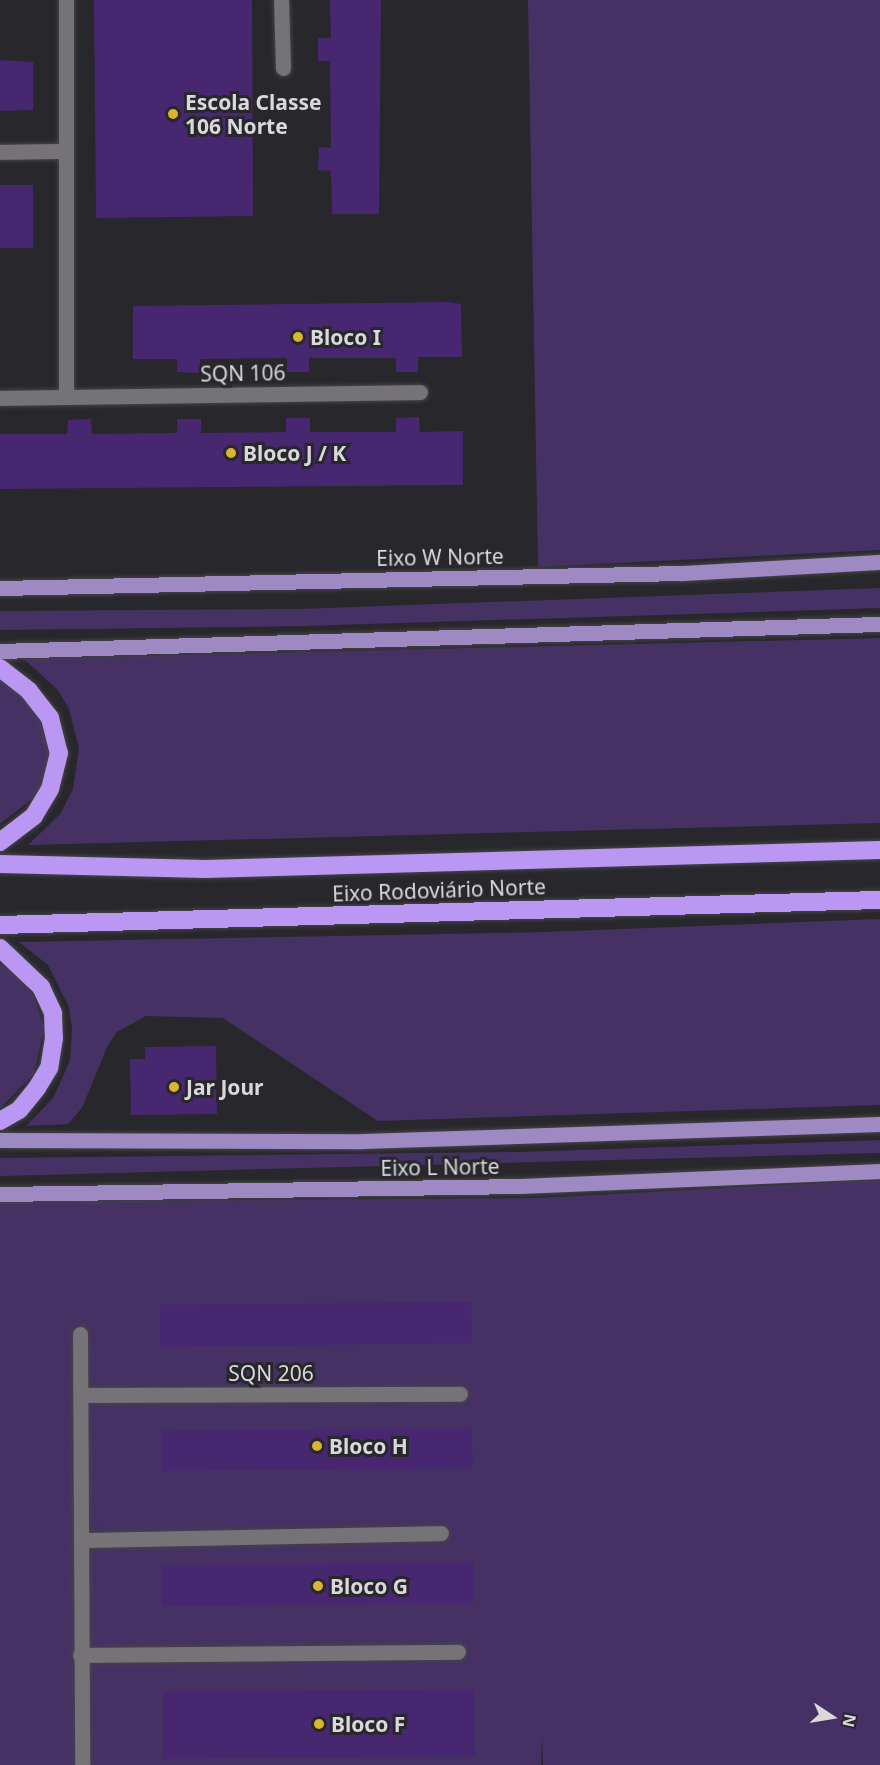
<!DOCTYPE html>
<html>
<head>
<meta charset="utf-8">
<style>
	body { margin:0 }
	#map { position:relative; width:880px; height:1765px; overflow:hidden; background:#28272b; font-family:"Noto Sans",sans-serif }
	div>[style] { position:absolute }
	.green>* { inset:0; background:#463165 }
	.building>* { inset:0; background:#482771 }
	.roads { filter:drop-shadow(0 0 2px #454447) drop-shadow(0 0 2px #454447) }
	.minor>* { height:15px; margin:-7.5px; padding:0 7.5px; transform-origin:7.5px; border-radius:7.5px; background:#757378 }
	.major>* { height:15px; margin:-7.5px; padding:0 7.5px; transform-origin:7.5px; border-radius:7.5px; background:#9e89c2 }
	.highway>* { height:18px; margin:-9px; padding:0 9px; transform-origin:9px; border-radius:9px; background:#ba97f3 }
	.dots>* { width:16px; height:16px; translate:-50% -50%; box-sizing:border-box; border:3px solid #28272b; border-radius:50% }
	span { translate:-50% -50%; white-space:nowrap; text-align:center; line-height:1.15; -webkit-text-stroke:6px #28272b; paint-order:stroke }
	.poi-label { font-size:21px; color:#d9d8db; font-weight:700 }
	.left { translate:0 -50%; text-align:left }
	.street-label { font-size:21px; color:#d9d8db }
	.north { position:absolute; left:802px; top:1687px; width:60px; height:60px; -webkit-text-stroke:4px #28272b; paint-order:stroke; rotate:102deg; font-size:16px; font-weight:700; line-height:24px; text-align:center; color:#d9d8db }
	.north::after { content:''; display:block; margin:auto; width:21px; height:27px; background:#d9d8db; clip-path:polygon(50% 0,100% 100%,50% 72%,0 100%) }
</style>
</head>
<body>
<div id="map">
	<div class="green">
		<i style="clip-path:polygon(528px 0,880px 0,880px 550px,538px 567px)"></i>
		<i style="clip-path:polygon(880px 588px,880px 608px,304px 626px,0 630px,0 611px,299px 609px)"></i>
		<i style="clip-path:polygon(880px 638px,880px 823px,28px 845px,61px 813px,73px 789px,79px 748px,69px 709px,58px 690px,24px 659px)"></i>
		<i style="clip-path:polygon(0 679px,13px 686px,42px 718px,51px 761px,37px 795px,0 824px)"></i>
		<i style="clip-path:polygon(880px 919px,880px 1105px,378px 1121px,223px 1018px,146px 1016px,117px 1032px,108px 1045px,82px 1108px,68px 1124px,26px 1126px,53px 1098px,61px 1081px,70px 1060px,72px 1028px,69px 1007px,48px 965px,19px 942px,545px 932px)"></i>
		<i style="clip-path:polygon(0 964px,16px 973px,34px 996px,44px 1028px,34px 1074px,0 1108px)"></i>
		<i style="clip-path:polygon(880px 1140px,880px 1153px,0 1176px,0 1158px,519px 1152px)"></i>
		<i style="clip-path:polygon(880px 1180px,880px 1765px,543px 1765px,542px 1735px,541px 1765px,0 1765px,0 1202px,537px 1198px)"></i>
	</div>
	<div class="building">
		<i style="clip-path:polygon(94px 0,252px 0,253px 216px,96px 218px)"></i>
		<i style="clip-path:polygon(330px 0,381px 0,379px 214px,332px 214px,331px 171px,318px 170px,319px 147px,331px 148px,330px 61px,318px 61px,318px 38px,331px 38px)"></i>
		<i style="clip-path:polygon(0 60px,33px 62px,33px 110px,0 111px)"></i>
		<i style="clip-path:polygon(0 185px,33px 185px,33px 248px,0 248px)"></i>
		<i style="clip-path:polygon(449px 302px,461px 304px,462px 357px,418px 357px,418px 372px,396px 372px,396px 358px,309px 358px,309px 372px,287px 372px,287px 358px,200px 359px,200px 373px,177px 372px,177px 359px,133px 359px,133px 306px)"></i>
		<i style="clip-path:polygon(419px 417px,420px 432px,463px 431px,463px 485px,0 489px,0 434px,67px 434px,68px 420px,91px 419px,92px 434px,177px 433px,177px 419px,201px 419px,201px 433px,286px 432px,286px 418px,310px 418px,310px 432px,396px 432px,396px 418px)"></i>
		<i style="clip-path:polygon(216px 1046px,217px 1114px,131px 1115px,130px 1059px,145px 1059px,145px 1047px)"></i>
		<i style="clip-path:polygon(471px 1302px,472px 1343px,160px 1347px,160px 1305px)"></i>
		<i style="clip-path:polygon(472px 1428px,473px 1468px,161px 1471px,161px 1431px)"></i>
		<i style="clip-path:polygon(474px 1563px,474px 1603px,162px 1606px,162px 1565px)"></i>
		<i style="clip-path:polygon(475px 1689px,475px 1756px,163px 1759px,163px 1692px)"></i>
	</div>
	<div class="roads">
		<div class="minor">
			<i style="left:66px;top:0;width:397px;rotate:90deg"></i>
			<i style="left:281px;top:0;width:68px;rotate:88.3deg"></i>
			<i style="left:0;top:152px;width:66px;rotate:-0.9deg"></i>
			<i style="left:0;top:398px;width:420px;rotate:-0.8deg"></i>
			<i style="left:80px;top:1334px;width:431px;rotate:89.7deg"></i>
			<i style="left:82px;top:1395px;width:378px;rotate:-0.2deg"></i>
			<i style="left:81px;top:1540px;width:360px;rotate:-1.1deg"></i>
			<i style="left:80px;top:1655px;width:378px;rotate:-0.5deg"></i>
		</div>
		<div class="major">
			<i style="left:0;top:588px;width:682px;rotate:-1.26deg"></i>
			<i style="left:682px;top:573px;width:198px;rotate:-3.2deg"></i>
			<i style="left:0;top:651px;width:880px;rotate:-1.76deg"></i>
			<i style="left:0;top:1140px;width:363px;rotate:0.2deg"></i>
			<i style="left:363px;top:1141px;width:517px;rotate:-1.88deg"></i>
			<i style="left:0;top:1194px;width:521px;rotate:-0.88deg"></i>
			<i style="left:521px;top:1186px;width:359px;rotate:-2.4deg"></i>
		</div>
		<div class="highway">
			<i style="left:0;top:668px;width:37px;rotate:38deg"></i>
			<i style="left:29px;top:691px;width:34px;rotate:52deg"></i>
			<i style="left:50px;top:718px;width:36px;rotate:76deg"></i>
			<i style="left:59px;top:753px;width:37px;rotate:104deg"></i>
			<i style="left:50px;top:789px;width:31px;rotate:121deg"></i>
			<i style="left:34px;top:816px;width:43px;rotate:142.6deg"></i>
			<i style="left:0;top:864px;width:205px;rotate:1.4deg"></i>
			<i style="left:205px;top:869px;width:675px;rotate:-1.61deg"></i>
			<i style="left:0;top:925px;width:880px;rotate:-1.63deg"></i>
			<i style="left:0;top:948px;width:57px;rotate:43.6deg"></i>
			<i style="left:41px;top:987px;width:29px;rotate:65deg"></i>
			<i style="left:53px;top:1013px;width:25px;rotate:88deg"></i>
			<i style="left:54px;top:1038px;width:30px;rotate:99deg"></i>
			<i style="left:49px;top:1068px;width:23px;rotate:121deg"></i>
			<i style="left:37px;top:1088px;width:28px;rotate:129deg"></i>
			<i style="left:19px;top:1110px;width:22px;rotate:150deg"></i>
		</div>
	</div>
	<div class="dots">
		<i style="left:173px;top:114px;background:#dab333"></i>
		<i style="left:298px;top:337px;background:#dab333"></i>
		<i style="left:231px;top:453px;background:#dab333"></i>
		<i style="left:174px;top:1087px;background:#dab333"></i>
		<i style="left:317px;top:1446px;background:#dab333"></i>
		<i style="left:318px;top:1586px;background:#dab333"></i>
		<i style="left:319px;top:1724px;background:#dab333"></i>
	</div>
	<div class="poi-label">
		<span class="left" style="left:185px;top:114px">Escola Classe<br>106 Norte</span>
		<span class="left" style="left:310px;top:337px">Bloco I</span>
		<span class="left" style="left:243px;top:453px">Bloco J / K</span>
		<span class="left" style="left:186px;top:1087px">Jar Jour</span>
		<span class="left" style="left:329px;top:1446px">Bloco H</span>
		<span class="left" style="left:330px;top:1586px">Bloco G</span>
		<span class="left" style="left:331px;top:1724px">Bloco F</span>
	</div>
	<div class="street-label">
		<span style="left:243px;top:373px;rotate:-1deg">SQN 106</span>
		<span style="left:440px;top:557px;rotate:-1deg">Eixo W Norte</span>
		<span style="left:439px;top:890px;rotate:-2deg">Eixo Rodoviário Norte</span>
		<span style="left:440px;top:1167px;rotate:-1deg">Eixo L Norte</span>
		<span style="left:271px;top:1373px">SQN 206</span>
	</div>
	<div class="north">N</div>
</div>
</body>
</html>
